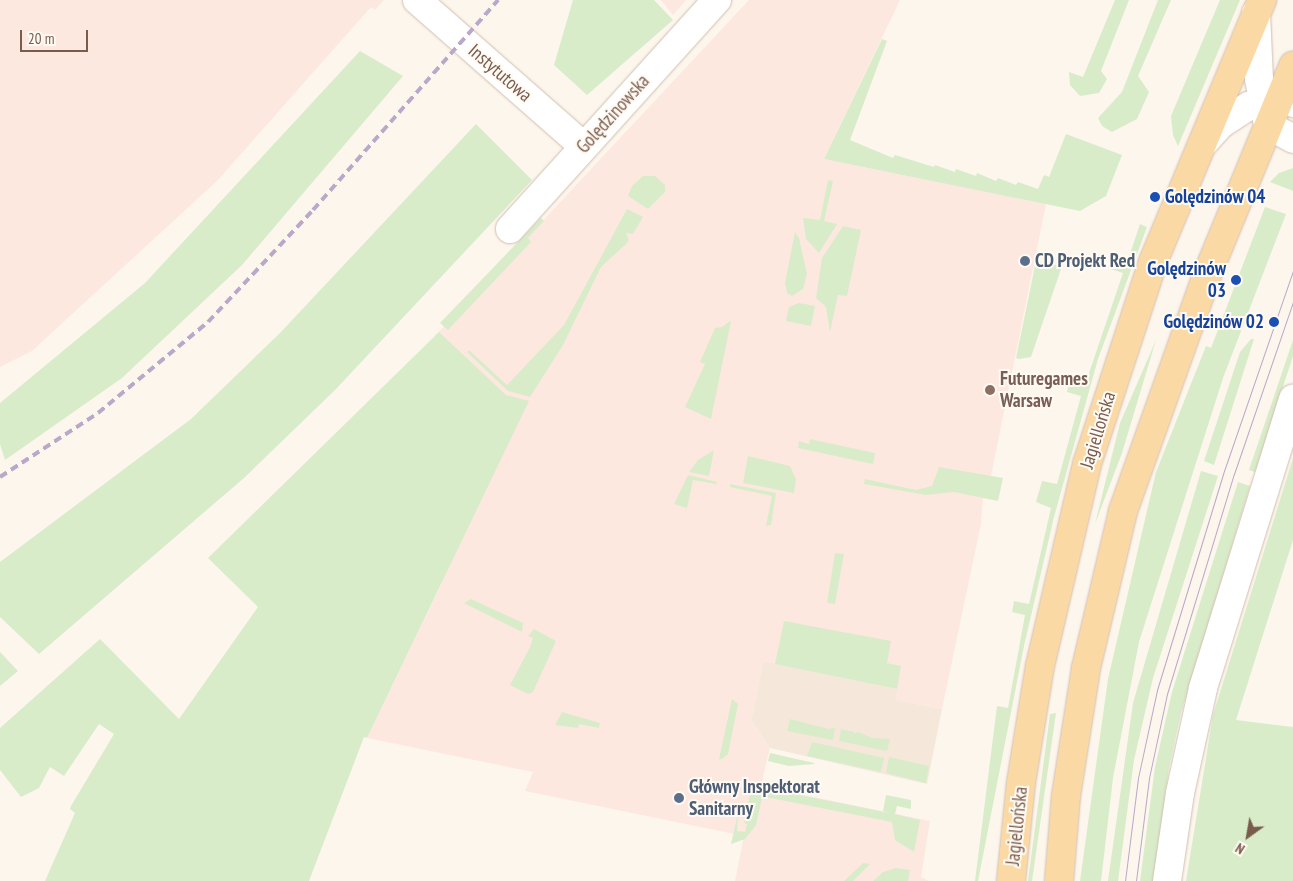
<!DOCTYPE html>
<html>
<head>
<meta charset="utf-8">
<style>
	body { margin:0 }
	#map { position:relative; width:1293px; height:881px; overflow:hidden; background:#fdf6ec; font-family:"PT Sans Narrow",sans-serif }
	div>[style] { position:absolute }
	.residential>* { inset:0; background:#f5e8da }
	.commercial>* { inset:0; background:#fde8e0 }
	.green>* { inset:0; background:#d8ecc9 }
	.roads { filter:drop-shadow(0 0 1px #d1beb0) drop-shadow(0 0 1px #d1beb0) }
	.minor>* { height:28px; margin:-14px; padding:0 14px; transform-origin:14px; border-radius:14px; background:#fff }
	.major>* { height:28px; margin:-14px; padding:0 14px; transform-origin:14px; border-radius:14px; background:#fbd9a5 }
	.tram>* { height:1px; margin:-0.5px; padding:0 0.5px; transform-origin:0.5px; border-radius:0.5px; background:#b9a8c9 }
	.rail>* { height:4px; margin-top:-2px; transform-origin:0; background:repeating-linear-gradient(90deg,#b9a8c9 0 8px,transparent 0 13px) }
	.dots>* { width:14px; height:14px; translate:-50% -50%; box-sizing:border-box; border:2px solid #fffaf3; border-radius:50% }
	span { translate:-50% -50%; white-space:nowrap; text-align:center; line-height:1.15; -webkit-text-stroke:4px #fffaf3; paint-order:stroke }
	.street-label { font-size:19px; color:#7a5c4d }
	.transit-label { font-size:19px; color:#164399; font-weight:700 }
	.left { translate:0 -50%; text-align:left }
	.right { translate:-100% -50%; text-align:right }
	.service-label { font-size:19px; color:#4e5e75; font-weight:700 }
	.education-label { font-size:19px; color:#785e54; font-weight:700 }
	.north { position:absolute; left:1223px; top:811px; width:50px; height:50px; -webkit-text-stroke:4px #fffaf3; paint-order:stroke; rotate:212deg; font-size:14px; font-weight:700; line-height:20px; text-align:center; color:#7a5c4d }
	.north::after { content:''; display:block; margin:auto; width:18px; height:22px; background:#7a5c4d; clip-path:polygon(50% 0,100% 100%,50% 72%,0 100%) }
	.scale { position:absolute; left:20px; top:30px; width:68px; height:22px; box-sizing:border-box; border:2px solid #7a5c4d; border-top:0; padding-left:6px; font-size:15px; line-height:18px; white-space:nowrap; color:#7a5c4d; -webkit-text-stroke:4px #fffaf3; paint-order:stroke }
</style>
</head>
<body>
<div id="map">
	<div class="residential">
		<i style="clip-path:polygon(763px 661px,897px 689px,897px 700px,942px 709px,927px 784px,770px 748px,751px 720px)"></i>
	</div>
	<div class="commercial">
		<i style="clip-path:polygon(0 0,384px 0,375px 10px,371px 7px,218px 180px,32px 351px,0 367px)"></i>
		<i style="clip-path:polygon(661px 0,686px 0,673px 15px)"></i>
		<i style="clip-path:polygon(749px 0,900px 0,824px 159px,1046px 204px,988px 491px,983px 499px,981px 524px,942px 709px,896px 700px,897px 689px,763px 661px,751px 720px,770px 748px,761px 786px,930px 821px,921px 877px,929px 881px,735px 881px,744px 836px,525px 791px,533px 772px,367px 738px,441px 585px,494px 393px,435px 336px)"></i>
	</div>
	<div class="green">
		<i style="clip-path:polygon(573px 0,654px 0,673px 20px,587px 95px,554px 65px)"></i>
		<i style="clip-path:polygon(1115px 0,1129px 0,1101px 71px,1107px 79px,1099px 93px,1080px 96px,1070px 85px,1069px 72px,1083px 77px)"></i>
		<i style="clip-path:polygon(1158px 0,1171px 0,1138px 76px,1149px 92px,1137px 119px,1112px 132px,1102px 126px,1098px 118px,1122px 92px)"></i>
		<i style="clip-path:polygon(1220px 0,1240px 0,1178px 146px,1173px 135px,1171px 116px)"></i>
		<i style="clip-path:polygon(882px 39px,887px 41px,850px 140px,893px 158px,895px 155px,934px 167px,935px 165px,955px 172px,956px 169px,976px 176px,977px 173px,996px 181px,998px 178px,1016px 185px,1018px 182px,1038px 189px,1044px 175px,1049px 177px,1066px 134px,1122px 155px,1106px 196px,1080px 211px,824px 159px)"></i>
		<i style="clip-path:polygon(360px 51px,403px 76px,242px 265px,122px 378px,5px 460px,0 444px,0 403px,145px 283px)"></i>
		<i style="clip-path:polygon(476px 124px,532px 180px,335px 390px,244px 478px,39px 654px,0 617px,0 562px,191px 419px,280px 333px)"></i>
		<i style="clip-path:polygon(1293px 168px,1293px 191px,1270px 182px,1279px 173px)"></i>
		<i style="clip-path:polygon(643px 176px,655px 176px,665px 185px,665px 192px,648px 209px,628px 196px,632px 186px)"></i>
		<i style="clip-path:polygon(828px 180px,833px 181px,824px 221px,837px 224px,819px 253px,806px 239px,803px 218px,820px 220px)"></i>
		<i style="clip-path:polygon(1265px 207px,1286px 214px,1223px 378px,1139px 642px,1113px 778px,1101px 881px,1080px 881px,1108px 679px,1156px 472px,1206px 346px,1211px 348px)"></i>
		<i style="clip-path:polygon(627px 209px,643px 217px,633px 234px,626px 233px,629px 240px,626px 244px,601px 267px,563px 345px,530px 397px,508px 391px,467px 352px,469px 350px,507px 385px,564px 325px)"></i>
		<i style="clip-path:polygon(541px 218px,544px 221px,528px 238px,531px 242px,448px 330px,440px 323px)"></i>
		<i style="clip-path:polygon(1140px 224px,1147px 227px,1098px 359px,1054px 517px,1024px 646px,978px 881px,975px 881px,997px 706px,1008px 708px,1025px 615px,1012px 612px,1014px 601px,1029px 604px,1051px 508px,1036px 502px,1042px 481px,1057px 484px,1081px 396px,1067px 392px,1070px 378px,1086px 382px,1123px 273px,1108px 268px,1112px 258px,1127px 263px)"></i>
		<i style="clip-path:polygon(843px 226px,861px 230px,847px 296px,838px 295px,830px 332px,826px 307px,816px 298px,822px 258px)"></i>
		<i style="clip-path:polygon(795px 232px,799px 238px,807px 274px,803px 289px,792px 296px,787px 293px,785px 283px)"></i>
		<i style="clip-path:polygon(1036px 261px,1062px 266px,1031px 357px,1019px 359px,1016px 358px)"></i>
		<i style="clip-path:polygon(799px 303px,815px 306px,811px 326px,786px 321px,789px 307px)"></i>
		<i style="clip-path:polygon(730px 321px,731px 321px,711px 419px,685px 407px,705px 364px,700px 362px,715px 328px,722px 327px)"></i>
		<i style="clip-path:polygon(439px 332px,506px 395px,529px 401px,367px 738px,364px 737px,309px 881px,45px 881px,75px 813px,70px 809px,71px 806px,114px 734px,99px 724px,64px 776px,50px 767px,39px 788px,21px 797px,0 770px,0 728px,100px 639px,179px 719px,258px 607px,208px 558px)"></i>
		<i style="clip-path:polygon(1251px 339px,1254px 339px,1214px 465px,1204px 461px,1240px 352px)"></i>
		<i style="clip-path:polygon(1156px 340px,1122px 453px,1095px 524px,1120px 423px)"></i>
		<i style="clip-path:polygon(1293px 340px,1293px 356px,1255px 472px,1249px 470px)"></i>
		<i style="clip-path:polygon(810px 439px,875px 453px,873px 464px,798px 448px,799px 441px,809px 444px)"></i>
		<i style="clip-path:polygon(714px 450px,709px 476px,689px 472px,698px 460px)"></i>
		<i style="clip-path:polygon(748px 456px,790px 466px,796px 479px,794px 493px,743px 483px)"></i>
		<i style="clip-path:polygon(1293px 458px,1293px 540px,1236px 720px,1293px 727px,1293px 881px,1186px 881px,1213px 715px)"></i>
		<i style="clip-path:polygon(939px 467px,1003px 478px,998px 501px,954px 492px,926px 495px,864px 484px,865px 479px,916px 490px,932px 486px)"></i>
		<i style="clip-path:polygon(1201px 471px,1218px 476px,1153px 678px,1134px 760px,1118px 881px,1108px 881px,1133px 703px)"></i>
		<i style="clip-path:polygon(688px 475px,717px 482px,716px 484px,693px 480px,687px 508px,674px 504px)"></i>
		<i style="clip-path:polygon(1238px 482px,1250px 486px,1181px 713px,1169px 768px,1154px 881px,1140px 881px,1155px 767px,1172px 692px)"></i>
		<i style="clip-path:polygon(730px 484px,776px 493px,771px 525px,766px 526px,772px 496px,730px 487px)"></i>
		<i style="clip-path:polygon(835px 553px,844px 554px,835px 604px,827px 603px)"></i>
		<i style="clip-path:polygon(471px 599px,523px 623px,522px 632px,464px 603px)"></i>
		<i style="clip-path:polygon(784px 621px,891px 641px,887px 663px,901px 666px,897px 689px,775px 664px)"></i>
		<i style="clip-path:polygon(534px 629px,556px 641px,533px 692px,528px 694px,510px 685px,530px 647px,533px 638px,528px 636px)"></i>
		<i style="clip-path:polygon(0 652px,18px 671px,0 686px)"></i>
		<i style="clip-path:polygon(732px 699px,738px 704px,728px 754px,722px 759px,719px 759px)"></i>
		<i style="clip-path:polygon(562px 712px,600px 723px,599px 728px,579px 724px,578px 728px,555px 725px)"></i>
		<i style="clip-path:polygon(1056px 713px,1032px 881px,1028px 881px,1050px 714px)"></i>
		<i style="clip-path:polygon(790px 719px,829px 729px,835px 728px,833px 740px,787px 731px)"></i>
		<i style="clip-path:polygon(841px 729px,854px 732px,854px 734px,858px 732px,872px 738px,890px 739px,887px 751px,839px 741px)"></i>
		<i style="clip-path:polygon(812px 742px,884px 758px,881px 772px,807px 756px)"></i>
		<i style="clip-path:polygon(770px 753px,814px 763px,814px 764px,789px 766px,768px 761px)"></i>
		<i style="clip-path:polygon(889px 757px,929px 766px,926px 783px,886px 773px)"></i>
		<i style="clip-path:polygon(759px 787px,890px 813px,883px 811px,886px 795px,911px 800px,911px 809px,897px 806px,895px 814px,920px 820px,914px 852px,895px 840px,892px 822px,765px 797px)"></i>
		<i style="clip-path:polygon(756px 788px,762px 798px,756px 825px,745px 839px,731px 844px,738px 813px,737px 831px,745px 832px,747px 824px,744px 823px,751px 789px)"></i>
		<i style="clip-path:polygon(863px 863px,870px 864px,853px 881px,844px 881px)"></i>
		<i style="clip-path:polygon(896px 868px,910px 870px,908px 881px,873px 881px,883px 872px)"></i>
	</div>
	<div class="roads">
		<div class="minor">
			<i style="left:417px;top:0;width:221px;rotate:41.3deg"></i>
			<i style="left:1256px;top:13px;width:66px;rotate:87.4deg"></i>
			<i style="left:1259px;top:79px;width:47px;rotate:78.9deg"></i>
			<i style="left:1268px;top:125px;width:29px;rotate:29deg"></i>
			<i style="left:1202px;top:145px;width:28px;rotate:-48deg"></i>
			<i style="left:1221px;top:124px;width:33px;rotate:-33deg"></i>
			<i style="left:1249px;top:106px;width:32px;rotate:-16deg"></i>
			<i style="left:1280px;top:97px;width:14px;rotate:25deg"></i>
			<i style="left:510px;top:229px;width:309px;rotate:-47.9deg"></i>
			<i style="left:1167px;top:881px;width:89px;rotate:-81.6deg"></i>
			<i style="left:1180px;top:793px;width:107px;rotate:-77.6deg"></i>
			<i style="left:1203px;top:688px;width:303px;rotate:-72.7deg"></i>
		</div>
		<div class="major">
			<i style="left:1011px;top:881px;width:99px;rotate:-84.2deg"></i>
			<i style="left:1021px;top:783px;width:119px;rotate:-80.8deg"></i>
			<i style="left:1040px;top:666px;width:207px;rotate:-76.9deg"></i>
			<i style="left:1087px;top:464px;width:213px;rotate:-71.9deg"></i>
			<i style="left:1153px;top:262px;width:284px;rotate:-67.4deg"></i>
			<i style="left:1059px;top:881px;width:85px;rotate:-85.3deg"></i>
			<i style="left:1066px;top:796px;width:130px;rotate:-81.1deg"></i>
			<i style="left:1086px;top:668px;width:161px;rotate:-76.7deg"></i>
			<i style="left:1123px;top:511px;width:256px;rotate:-70.4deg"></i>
			<i style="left:1209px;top:270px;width:221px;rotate:-67.6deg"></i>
		</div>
	</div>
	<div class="tram">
		<i style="left:1125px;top:881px;width:104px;rotate:-82.8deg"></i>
		<i style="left:1138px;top:778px;width:90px;rotate:-77.8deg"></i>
		<i style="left:1157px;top:690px;width:229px;rotate:-73deg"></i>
		<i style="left:1224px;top:471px;width:212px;rotate:-71deg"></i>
		<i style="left:1136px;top:881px;width:104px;rotate:-82.8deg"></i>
		<i style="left:1149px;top:778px;width:86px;rotate:-77.9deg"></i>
		<i style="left:1167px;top:694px;width:230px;rotate:-73.1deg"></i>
		<i style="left:1234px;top:474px;width:182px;rotate:-71.1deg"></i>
	</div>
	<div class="rail">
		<i style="left:0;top:477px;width:117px;rotate:-33.1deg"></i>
		<i style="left:98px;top:413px;width:143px;rotate:-39.6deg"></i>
		<i style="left:208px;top:322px;width:154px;rotate:-46.8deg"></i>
		<i style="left:313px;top:210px;width:280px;rotate:-48.6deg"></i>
	</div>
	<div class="dots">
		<i style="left:1155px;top:197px;background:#1a4fb4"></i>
		<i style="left:1025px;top:261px;background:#5c6f8a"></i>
		<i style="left:1236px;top:280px;background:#1a4fb4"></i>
		<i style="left:1274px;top:322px;background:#1a4fb4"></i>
		<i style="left:990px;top:390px;background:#8d6e63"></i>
		<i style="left:679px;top:798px;background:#5c6f8a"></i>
	</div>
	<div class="street-label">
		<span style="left:500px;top:73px;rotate:41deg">Instytutowa</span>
		<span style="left:613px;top:114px;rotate:-48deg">Golędzinowska</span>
		<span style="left:1098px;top:430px;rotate:-73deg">Jagiellońska</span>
		<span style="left:1017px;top:826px;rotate:-84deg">Jagiellońska</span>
	</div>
	<div class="transit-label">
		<span class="left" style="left:1165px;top:197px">Golędzinów 04</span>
		<span class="right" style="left:1226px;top:280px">Golędzinów<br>03</span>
		<span class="right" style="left:1264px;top:322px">Golędzinów 02</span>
	</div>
	<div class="service-label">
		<span class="left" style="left:1035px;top:261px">CD Projekt Red</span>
		<span class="left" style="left:689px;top:798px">Główny Inspektorat<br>Sanitarny</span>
	</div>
	<div class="education-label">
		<span class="left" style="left:1000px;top:390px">Futuregames<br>Warsaw</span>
	</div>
	<div class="north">N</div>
	<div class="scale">20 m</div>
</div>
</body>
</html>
